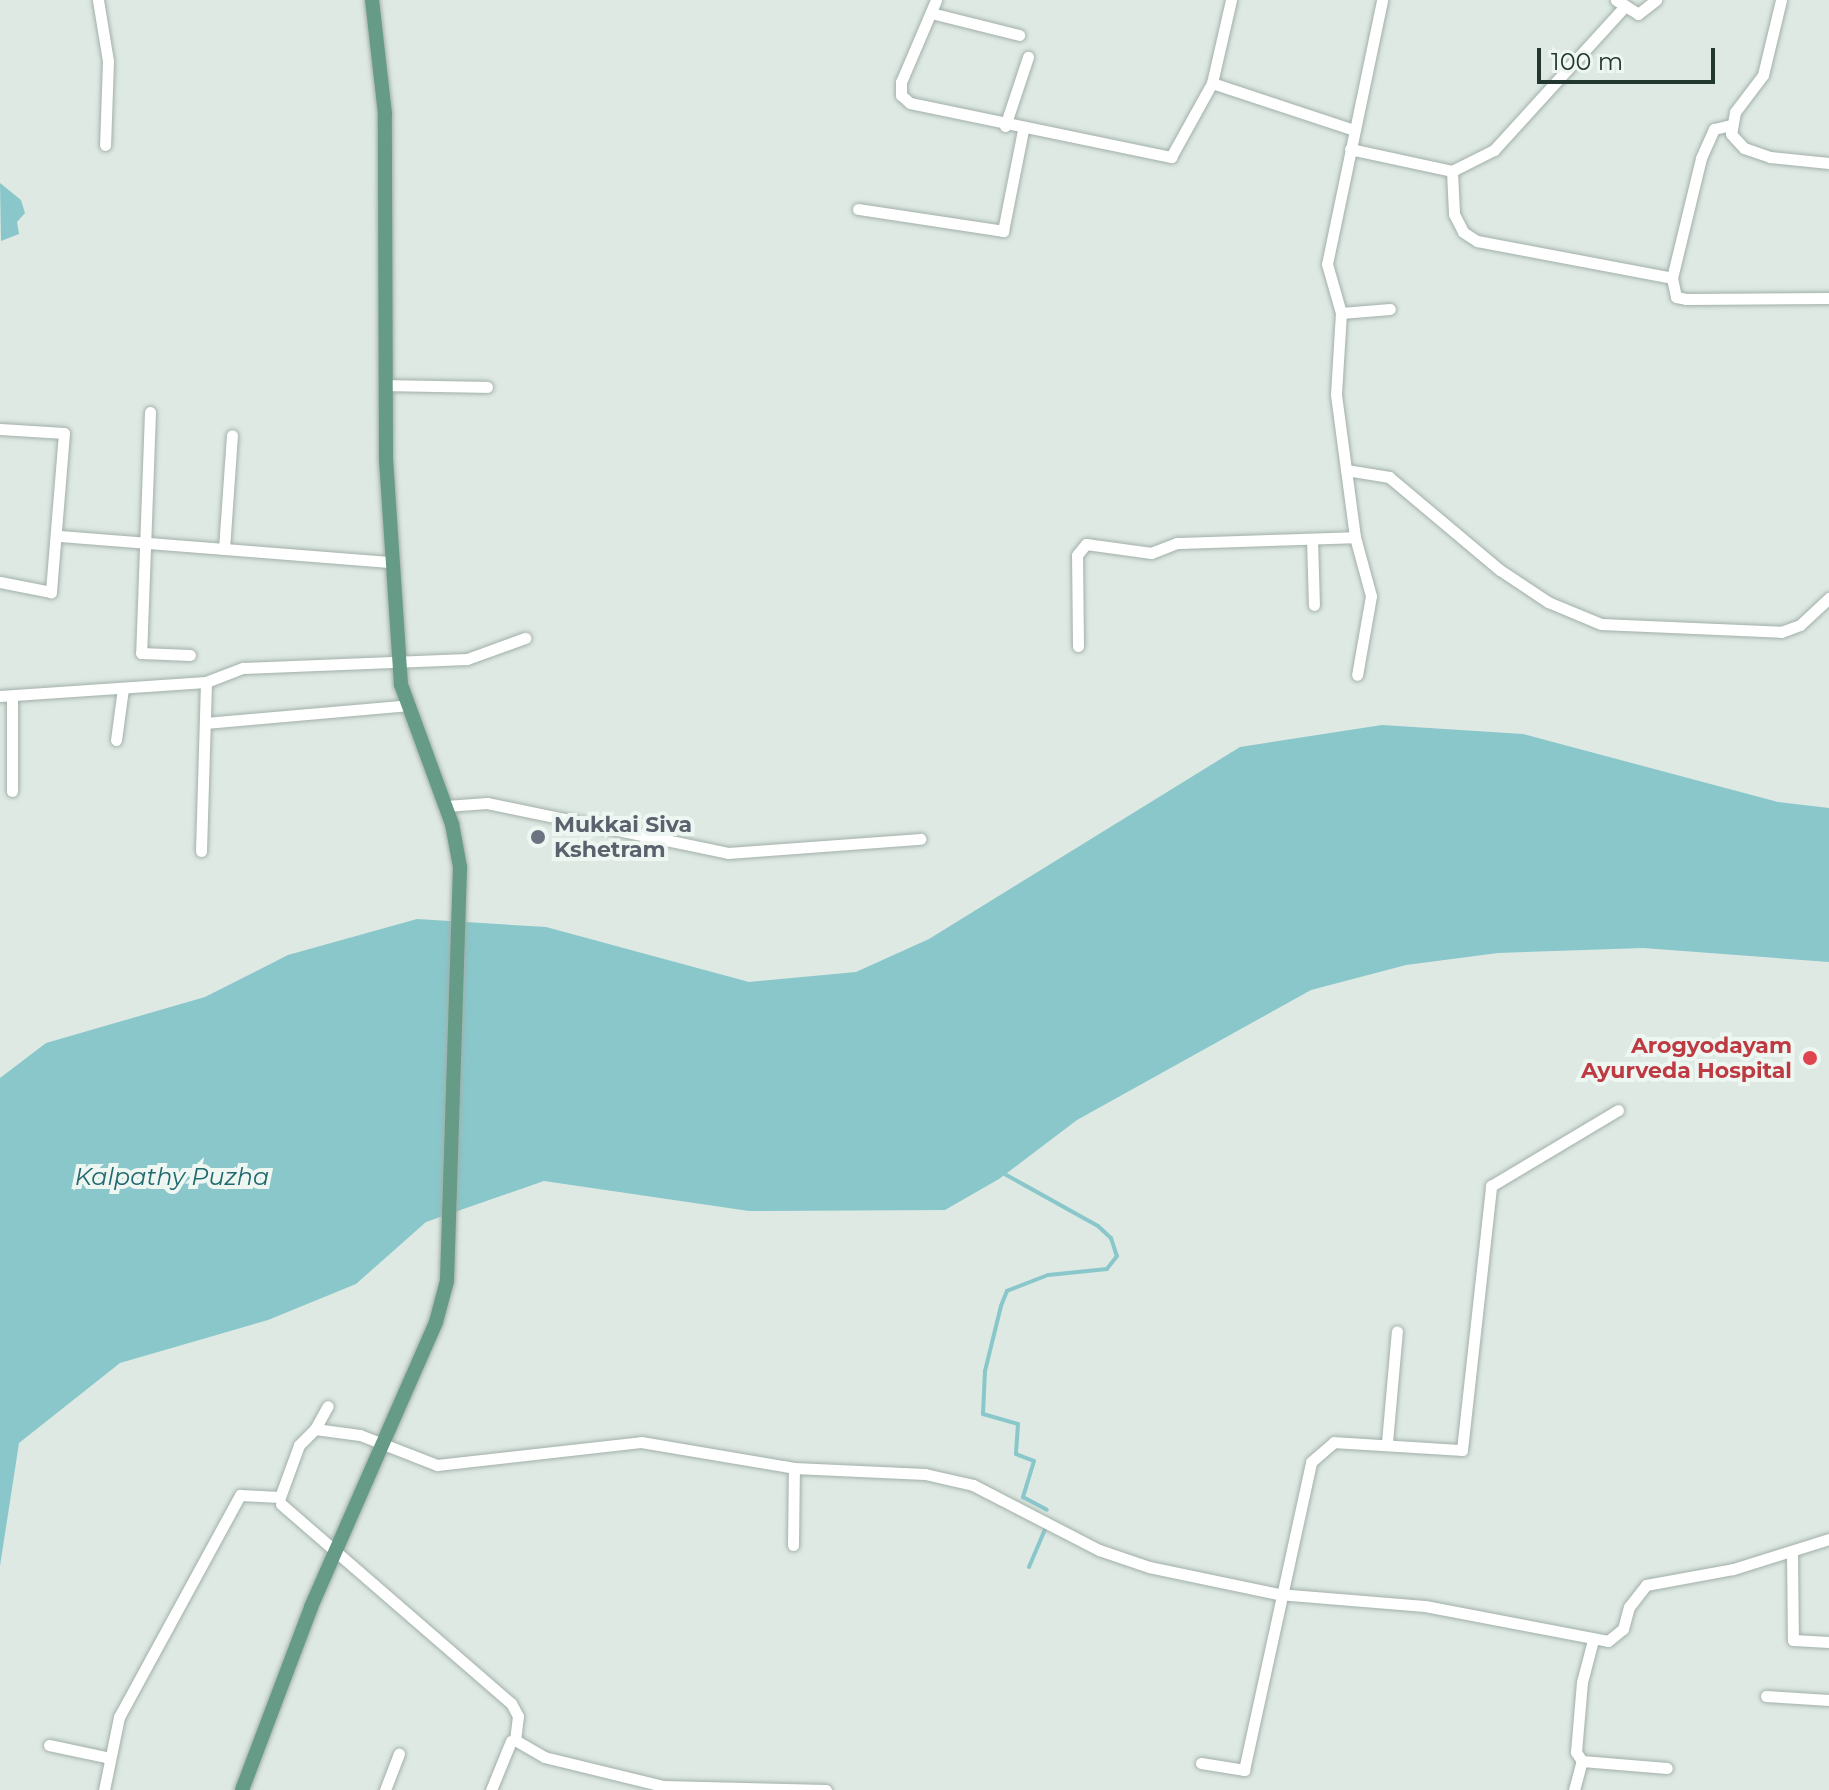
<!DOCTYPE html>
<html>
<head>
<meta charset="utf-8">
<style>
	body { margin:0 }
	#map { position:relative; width:1829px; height:1790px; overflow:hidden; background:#dee9e3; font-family:Montserrat,sans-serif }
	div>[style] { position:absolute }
	.water>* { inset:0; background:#89c7cb }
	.stream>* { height:4px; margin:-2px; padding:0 2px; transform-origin:2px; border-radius:2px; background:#89c7cb }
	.roads { filter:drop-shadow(0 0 2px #a2b0a9) drop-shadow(0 0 2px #a2b0a9) }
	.minor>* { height:11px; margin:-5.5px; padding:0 5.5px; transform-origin:5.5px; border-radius:5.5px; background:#fff }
	.major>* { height:14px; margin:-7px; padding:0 7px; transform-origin:7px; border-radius:7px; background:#669b88 }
	.dots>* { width:22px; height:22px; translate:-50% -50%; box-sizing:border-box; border:4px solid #eef6f1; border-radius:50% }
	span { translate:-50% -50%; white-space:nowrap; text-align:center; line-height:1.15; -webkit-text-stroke:8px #eef6f1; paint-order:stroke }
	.worship-label { font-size:22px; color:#5b616d; font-weight:700 }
	.left { translate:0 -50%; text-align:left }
	.health-label { font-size:22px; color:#be3a42; font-weight:700 }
	.right { translate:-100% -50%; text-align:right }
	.water-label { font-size:24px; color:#20696e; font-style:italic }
	.scale { position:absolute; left:1537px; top:48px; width:178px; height:36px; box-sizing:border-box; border:4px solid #21372f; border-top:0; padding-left:10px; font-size:24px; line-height:28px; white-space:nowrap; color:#21372f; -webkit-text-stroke:6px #eef6f1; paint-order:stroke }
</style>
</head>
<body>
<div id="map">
	<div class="water">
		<i style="clip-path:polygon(0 183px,21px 200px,25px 213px,17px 222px,19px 234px,1px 241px)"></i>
		<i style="clip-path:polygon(1382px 725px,1523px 734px,1778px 802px,1829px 808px,1829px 962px,1643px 948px,1498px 953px,1406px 965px,1311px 990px,1077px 1120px,999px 1179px,945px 1210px,749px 1211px,544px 1181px,426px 1222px,356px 1284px,268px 1320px,120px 1363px,19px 1443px,0 1566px,0 1078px,46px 1043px,205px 997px,288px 955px,417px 919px,546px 927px,749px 982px,856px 972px,929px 939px,1240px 747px)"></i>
	</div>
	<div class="stream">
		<i style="left:1001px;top:1172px;width:111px;rotate:29.1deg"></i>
		<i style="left:1098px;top:1226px;width:18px;rotate:43deg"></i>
		<i style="left:1111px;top:1238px;width:19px;rotate:72deg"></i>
		<i style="left:1117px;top:1256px;width:16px;rotate:128deg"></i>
		<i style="left:1107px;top:1269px;width:59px;rotate:174.2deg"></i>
		<i style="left:1048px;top:1275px;width:44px;rotate:158.7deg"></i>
		<i style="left:1007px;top:1291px;width:16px;rotate:112deg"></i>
		<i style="left:1001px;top:1306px;width:67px;rotate:103.8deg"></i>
		<i style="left:985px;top:1371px;width:43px;rotate:92.7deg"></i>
		<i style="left:983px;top:1414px;width:36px;rotate:16deg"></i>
		<i style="left:1018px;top:1424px;width:30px;rotate:94deg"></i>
		<i style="left:1016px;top:1454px;width:19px;rotate:21deg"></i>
		<i style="left:1034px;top:1461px;width:38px;rotate:107deg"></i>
		<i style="left:1023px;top:1497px;width:27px;rotate:28deg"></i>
		<i style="left:1029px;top:1567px;width:43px;rotate:-67deg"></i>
	</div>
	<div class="roads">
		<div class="minor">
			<i style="left:98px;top:0;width:62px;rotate:80.7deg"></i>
			<i style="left:108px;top:61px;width:84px;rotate:92deg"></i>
			<i style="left:936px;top:0;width:89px;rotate:113.1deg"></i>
			<i style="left:901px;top:82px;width:13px;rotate:90deg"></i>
			<i style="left:901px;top:95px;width:12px;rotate:42deg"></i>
			<i style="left:910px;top:103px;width:267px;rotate:11.7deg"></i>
			<i style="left:1171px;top:157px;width:85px;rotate:-61deg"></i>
			<i style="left:1212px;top:83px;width:150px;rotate:18.3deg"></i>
			<i style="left:1616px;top:0;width:26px;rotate:32deg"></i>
			<i style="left:1638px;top:14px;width:23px;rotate:-38deg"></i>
			<i style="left:1781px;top:0;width:77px;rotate:103.5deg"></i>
			<i style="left:1763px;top:75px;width:46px;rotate:127.1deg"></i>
			<i style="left:1735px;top:112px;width:22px;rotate:100deg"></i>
			<i style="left:1731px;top:134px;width:19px;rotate:47deg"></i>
			<i style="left:1744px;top:148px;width:28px;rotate:19deg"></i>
			<i style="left:1770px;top:157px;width:59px;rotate:5.8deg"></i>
			<i style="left:931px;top:13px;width:91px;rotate:14deg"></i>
			<i style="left:1212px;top:83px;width:85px;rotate:-77.1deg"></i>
			<i style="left:1005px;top:126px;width:73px;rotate:-71.6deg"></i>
			<i style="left:1350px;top:149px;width:104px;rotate:12.2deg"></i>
			<i style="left:1452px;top:171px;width:43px;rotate:87.3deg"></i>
			<i style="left:1454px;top:214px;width:20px;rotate:63deg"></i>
			<i style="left:1463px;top:232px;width:17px;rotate:33deg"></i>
			<i style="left:1477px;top:241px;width:198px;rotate:10.7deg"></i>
			<i style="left:1672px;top:278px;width:19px;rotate:78deg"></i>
			<i style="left:1676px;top:297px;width:10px;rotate:11deg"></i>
			<i style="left:1686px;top:299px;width:143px;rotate:-0.4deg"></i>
			<i style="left:1452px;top:171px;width:47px;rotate:-26.6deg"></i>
			<i style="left:1494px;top:150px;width:195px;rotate:-47.7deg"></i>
			<i style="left:858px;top:209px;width:147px;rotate:8.6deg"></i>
			<i style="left:1003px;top:231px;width:103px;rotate:-78.8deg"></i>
			<i style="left:1672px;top:278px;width:123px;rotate:-76.4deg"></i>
			<i style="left:1701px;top:158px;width:32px;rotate:-66deg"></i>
			<i style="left:1714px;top:129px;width:17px;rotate:-13deg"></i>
			<i style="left:1341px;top:313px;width:49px;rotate:-4.7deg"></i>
			<i style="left:386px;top:385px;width:101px;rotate:1.1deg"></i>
			<i style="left:150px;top:412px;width:241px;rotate:92.1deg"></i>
			<i style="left:141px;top:653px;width:49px;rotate:2.3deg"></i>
			<i style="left:0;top:429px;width:64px;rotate:3.6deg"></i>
			<i style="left:64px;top:433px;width:160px;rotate:94.7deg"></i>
			<i style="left:51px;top:592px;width:52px;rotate:-168.9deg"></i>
			<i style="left:1346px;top:470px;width:44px;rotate:9.2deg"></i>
			<i style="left:1389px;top:477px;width:145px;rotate:40deg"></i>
			<i style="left:1500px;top:570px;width:58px;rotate:33.7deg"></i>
			<i style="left:1548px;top:602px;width:57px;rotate:22.5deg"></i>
			<i style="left:1601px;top:624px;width:180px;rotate:2.5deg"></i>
			<i style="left:1781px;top:632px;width:20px;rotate:-20deg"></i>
			<i style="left:1800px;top:625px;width:40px;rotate:-43deg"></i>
			<i style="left:59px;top:536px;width:332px;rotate:4.5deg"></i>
			<i style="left:1355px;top:537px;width:61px;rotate:74.8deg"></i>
			<i style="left:1371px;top:596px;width:80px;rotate:100deg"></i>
			<i style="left:1312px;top:539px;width:66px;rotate:88.3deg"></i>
			<i style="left:224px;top:549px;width:114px;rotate:-86deg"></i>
			<i style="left:1078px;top:646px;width:91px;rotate:-90.6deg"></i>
			<i style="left:1077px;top:555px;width:14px;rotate:-51deg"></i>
			<i style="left:1086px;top:544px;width:66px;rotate:7.9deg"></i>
			<i style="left:1151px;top:553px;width:28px;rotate:-21deg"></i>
			<i style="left:1177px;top:543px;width:178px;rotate:-1.9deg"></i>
			<i style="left:1355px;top:537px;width:144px;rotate:-97.6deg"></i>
			<i style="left:1336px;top:394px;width:81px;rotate:-86.5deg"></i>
			<i style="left:1341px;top:313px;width:51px;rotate:-105.9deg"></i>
			<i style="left:1327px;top:264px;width:270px;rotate:-78.2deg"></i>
			<i style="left:0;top:696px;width:206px;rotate:-3.9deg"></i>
			<i style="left:206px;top:682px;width:40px;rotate:-21deg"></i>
			<i style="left:243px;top:668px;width:224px;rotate:-2.3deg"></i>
			<i style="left:467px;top:659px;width:62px;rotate:-19.9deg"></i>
			<i style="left:12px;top:696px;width:95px;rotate:90deg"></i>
			<i style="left:205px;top:723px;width:205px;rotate:-5deg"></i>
			<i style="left:116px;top:740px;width:52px;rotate:-82.3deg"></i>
			<i style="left:446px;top:806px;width:41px;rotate:-4.2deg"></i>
			<i style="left:487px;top:803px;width:246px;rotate:11.7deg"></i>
			<i style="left:728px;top:853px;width:193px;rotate:-4.2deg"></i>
			<i style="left:201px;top:851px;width:169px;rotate:-88.3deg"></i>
			<i style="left:315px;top:1429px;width:26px;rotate:-61deg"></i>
			<i style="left:1387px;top:1442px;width:111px;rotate:-84.9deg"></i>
			<i style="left:281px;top:1504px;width:304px;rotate:40.9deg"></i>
			<i style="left:511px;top:1703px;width:15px;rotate:62deg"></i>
			<i style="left:518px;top:1716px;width:24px;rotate:97deg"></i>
			<i style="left:515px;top:1740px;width:34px;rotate:30deg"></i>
			<i style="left:544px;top:1757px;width:122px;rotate:13.7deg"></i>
			<i style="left:663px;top:1786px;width:163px;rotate:1.4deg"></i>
			<i style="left:793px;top:1545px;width:77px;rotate:-89.3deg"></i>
			<i style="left:1792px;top:1551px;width:89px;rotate:89.4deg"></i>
			<i style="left:1793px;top:1640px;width:36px;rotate:3deg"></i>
			<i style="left:1766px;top:1696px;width:63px;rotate:3.6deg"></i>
			<i style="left:49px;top:1745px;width:62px;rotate:12deg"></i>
			<i style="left:1582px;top:1761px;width:85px;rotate:4.7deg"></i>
			<i style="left:1201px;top:1763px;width:44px;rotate:9.2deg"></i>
			<i style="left:1244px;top:1770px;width:315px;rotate:-77.7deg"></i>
			<i style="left:1311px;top:1462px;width:30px;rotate:-41deg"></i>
			<i style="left:1334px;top:1442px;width:128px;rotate:3.6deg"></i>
			<i style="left:1462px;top:1450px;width:266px;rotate:-83.7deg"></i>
			<i style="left:1491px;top:1186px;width:148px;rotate:-30.9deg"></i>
			<i style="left:104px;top:1790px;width:75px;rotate:-78.4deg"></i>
			<i style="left:119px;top:1717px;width:253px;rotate:-61.4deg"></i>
			<i style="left:240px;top:1495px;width:40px;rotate:2.9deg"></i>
			<i style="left:280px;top:1497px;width:55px;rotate:-69.9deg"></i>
			<i style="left:299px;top:1445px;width:23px;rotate:-45deg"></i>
			<i style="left:315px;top:1429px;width:45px;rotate:7.6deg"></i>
			<i style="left:360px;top:1435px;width:83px;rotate:21.3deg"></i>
			<i style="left:437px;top:1465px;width:205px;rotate:-6.4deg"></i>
			<i style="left:641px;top:1442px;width:155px;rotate:9.6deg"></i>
			<i style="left:794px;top:1468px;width:131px;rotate:2.6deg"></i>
			<i style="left:925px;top:1474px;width:49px;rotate:12.9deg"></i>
			<i style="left:973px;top:1485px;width:142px;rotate:27.3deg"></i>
			<i style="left:1099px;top:1550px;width:53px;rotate:18.8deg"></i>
			<i style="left:1149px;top:1567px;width:132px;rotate:11.8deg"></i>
			<i style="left:1278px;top:1594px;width:147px;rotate:4.7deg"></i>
			<i style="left:1425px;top:1606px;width:186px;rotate:10.8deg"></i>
			<i style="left:1608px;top:1641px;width:19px;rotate:-39deg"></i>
			<i style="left:1623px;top:1629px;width:23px;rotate:-75deg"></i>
			<i style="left:1629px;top:1607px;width:28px;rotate:-52deg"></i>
			<i style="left:1646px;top:1585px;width:88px;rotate:-10.4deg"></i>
			<i style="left:1733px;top:1569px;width:101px;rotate:-17.4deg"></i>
			<i style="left:385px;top:1790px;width:39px;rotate:-69deg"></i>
			<i style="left:491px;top:1790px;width:53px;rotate:-67.8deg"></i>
			<i style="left:1574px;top:1790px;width:30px;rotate:-75deg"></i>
			<i style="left:1582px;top:1761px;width:11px;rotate:-124deg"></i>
			<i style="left:1576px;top:1752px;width:70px;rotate:-85.1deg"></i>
			<i style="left:1582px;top:1682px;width:43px;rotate:-75.3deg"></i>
		</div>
		<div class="major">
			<i style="left:242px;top:1790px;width:196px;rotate:-69.3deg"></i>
			<i style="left:311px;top:1607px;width:311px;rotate:-66.3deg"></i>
			<i style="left:436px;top:1322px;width:42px;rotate:-75deg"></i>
			<i style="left:447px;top:1281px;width:414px;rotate:-88.2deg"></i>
			<i style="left:460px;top:867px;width:44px;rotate:-100.5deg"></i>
			<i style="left:452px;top:824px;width:148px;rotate:-110.1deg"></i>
			<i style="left:401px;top:685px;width:227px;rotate:-93.8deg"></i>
			<i style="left:386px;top:458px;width:344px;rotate:-90.2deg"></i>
			<i style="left:385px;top:114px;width:115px;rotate:-96.5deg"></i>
		</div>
	</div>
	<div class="dots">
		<i style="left:538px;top:837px;background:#6b7280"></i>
		<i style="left:1810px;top:1058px;background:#e0444e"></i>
	</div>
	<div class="worship-label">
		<span class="left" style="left:554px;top:837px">Mukkai Siva<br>Kshetram</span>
	</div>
	<div class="health-label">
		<span class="right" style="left:1792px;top:1058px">Arogyodayam<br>Ayurveda Hospital</span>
	</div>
	<div class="water-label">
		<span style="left:172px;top:1177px">Kalpathy Puzha</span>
	</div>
	<div class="scale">100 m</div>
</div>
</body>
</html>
